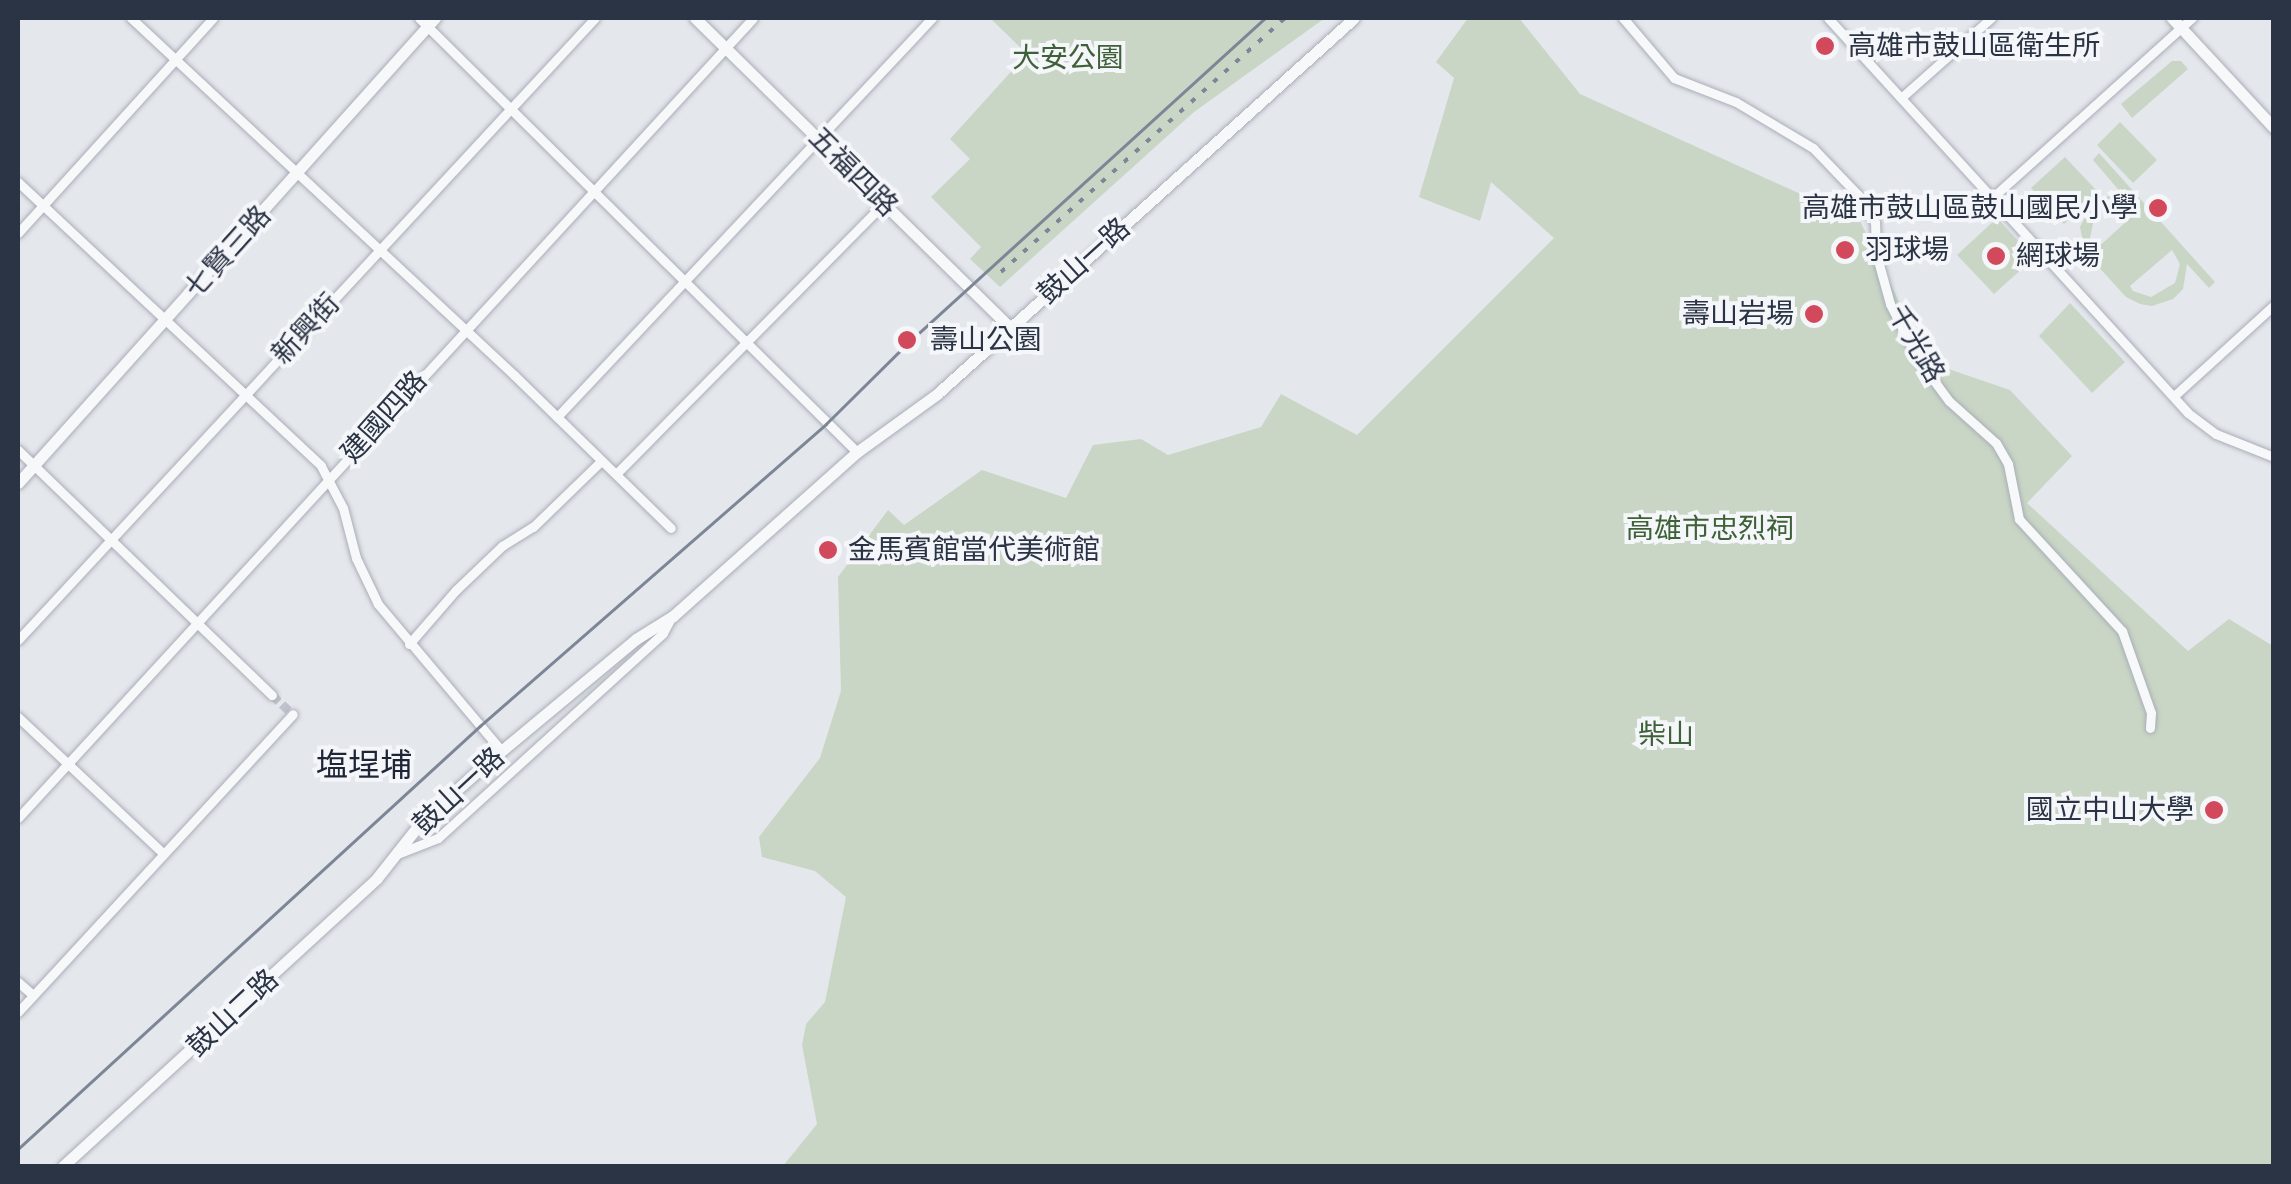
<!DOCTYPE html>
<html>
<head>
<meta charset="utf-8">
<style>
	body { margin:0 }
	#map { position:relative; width:2291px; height:1184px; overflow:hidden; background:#e4e7ec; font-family:Signika,"Noto Sans TC",sans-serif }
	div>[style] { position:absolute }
	.green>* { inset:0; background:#c9d6c5 }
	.minor-tunnel>* { height:9px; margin-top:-4.5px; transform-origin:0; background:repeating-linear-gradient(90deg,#bfc3cb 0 9px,transparent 0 13.5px) }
	.roads { filter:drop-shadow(0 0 2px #a9aeb7) drop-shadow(0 0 2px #a9aeb7) }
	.minor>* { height:9px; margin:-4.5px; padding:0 4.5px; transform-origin:4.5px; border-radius:4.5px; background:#f7f8fa }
	.tertiary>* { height:11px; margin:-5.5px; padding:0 5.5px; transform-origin:5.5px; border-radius:5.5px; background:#f7f8fa }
	.tram>* { height:2.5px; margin:-1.25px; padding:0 1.25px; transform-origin:1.25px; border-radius:1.25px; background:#7d8696 }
	.rail>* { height:4px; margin-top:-2px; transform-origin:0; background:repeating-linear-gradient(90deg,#7d8696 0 5px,transparent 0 15px) }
	.dots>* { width:28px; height:28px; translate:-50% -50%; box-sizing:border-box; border:5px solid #f4f6f9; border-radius:50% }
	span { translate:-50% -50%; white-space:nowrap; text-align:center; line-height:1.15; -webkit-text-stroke:8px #f4f6f9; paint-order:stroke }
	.poi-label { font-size:28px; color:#2b3445 }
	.left { translate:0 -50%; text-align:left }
	.right { translate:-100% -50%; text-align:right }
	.park-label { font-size:28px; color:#3f6138 }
	.street-label { font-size:28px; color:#2b3445 }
	.quarter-label { font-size:32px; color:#1d2536 }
	.frame { position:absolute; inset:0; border:20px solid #2b3445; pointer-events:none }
</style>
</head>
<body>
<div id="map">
	<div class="green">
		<i style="clip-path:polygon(990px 18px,1325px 18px,1194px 112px,1000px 287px,970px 259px,981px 247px,931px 197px,970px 159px,950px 139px,1027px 54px)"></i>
		<i style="clip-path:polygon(1468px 18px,1519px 18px,1580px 94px,1860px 221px,1928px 362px,2010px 390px,2072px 456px,2027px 503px,2188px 651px,2229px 619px,2273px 646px,2273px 1166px,783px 1166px,817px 1124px,802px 1045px,806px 1024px,825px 1002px,846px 897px,815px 871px,762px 857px,759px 837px,820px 758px,841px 691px,838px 577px,888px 510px,904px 525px,982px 470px,1066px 498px,1093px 445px,1141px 439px,1168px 455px,1261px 427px,1281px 394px,1357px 435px,1554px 238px,1491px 182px,1480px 221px,1419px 197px,1454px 78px,1436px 62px)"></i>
		<i style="clip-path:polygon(2172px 61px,2181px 61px,2188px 69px,2132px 118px,2121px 104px)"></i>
		<i style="clip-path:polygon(2120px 122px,2157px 160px,2133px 183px,2097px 145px)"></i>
		<i style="clip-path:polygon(evenodd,2099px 153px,2215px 282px,2209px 288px,2187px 264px,2183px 289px,2173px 299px,2152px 306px,2140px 304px,2126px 297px,2085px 252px,2080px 227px,2092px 204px,2101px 197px,2123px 195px,2093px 160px,2099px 153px,2119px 203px,2138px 211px,2095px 250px,2090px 238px,2094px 219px,2100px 210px,2119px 203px,2099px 153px,2172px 250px,2180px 264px,2175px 283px,2151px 297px,2133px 291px,2130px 286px,2172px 250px)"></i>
		<i style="clip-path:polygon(2065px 157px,2098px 192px,2064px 224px,2031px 188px)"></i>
		<i style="clip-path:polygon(1997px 218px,2034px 258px,1994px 294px,1957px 255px)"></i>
		<i style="clip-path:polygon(2070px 303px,2125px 362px,2092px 393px,2039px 336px)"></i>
	</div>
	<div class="minor-tunnel">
		<i style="left:272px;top:695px;width:28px;rotate:42deg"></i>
	</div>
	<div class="roads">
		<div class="minor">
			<i style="left:131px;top:18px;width:524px;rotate:42.99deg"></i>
			<i style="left:514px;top:375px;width:219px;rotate:44.3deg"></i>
			<i style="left:419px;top:18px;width:617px;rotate:44.74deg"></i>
			<i style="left:1623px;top:18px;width:79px;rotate:49.6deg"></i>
			<i style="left:1674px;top:78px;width:66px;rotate:21.2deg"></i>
			<i style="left:1736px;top:102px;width:90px;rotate:30.9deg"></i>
			<i style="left:1813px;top:148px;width:65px;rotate:46.2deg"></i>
			<i style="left:1858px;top:195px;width:32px;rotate:58deg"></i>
			<i style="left:1875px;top:222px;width:31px;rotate:88deg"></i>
			<i style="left:1876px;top:253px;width:53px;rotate:74.6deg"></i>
			<i style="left:1890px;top:304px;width:62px;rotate:63deg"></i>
			<i style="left:1918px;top:359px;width:52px;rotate:53.6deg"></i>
			<i style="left:1949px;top:401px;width:63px;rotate:41.8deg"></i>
			<i style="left:1996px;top:443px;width:24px;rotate:60deg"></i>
			<i style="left:2008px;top:464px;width:56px;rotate:78.7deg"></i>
			<i style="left:2019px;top:519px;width:152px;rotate:47.4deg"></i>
			<i style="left:2122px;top:631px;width:87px;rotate:70.5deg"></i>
			<i style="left:2151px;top:713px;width:15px;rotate:94deg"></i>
			<i style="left:1828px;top:18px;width:534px;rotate:47.65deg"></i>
			<i style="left:2188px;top:413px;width:35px;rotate:37deg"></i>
			<i style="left:2216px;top:434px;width:62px;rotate:21.6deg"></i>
			<i style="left:1902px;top:97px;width:119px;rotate:-41.6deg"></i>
			<i style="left:18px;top:182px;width:415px;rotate:43.1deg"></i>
			<i style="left:321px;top:466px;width:47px;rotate:62.4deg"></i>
			<i style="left:343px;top:508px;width:52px;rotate:75.4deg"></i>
			<i style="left:356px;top:558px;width:51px;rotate:64.4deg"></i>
			<i style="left:378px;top:604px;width:191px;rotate:49.9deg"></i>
			<i style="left:1993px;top:197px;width:268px;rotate:-42deg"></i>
			<i style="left:18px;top:233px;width:290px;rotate:-47.8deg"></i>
			<i style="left:2174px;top:396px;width:135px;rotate:-42.3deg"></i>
			<i style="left:557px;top:417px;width:548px;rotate:-46.78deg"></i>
			<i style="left:18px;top:450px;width:353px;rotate:44deg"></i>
			<i style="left:616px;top:474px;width:381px;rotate:-45.3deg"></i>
			<i style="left:18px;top:640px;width:848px;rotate:-47.15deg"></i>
			<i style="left:409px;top:644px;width:72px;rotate:-49deg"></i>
			<i style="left:456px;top:590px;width:64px;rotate:-43.7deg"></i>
			<i style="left:502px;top:546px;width:36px;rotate:-32deg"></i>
			<i style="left:533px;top:527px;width:95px;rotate:-44.1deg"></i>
			<i style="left:18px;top:717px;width:199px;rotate:43.2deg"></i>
			<i style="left:18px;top:818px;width:1086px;rotate:-47.42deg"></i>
			<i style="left:397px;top:854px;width:44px;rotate:-21.3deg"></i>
			<i style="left:438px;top:838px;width:304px;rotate:-42.3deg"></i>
			<i style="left:663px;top:633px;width:19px;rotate:-62deg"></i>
			<i style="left:18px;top:982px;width:20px;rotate:41deg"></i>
			<i style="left:18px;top:1012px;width:405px;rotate:-47.3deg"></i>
		</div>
		<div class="tertiary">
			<i style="left:695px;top:18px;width:442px;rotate:44.5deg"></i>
			<i style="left:2172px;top:18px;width:150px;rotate:47.2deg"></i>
			<i style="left:18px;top:483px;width:625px;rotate:-48.12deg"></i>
			<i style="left:63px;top:1166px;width:426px;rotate:-42.5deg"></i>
			<i style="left:377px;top:878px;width:73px;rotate:-51.7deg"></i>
			<i style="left:422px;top:821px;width:89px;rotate:-41.8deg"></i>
			<i style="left:488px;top:762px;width:192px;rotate:-39.7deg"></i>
			<i style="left:636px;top:639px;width:44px;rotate:-31.9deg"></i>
			<i style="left:673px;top:616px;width:246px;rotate:-41.7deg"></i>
			<i style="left:857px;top:452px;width:99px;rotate:-35.9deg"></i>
			<i style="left:937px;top:394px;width:561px;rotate:-42.04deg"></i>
		</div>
	</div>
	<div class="tram">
		<i style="left:18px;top:1149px;width:626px;rotate:-42.48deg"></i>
		<i style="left:480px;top:726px;width:459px;rotate:-41.1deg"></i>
		<i style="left:826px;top:424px;width:117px;rotate:-44.7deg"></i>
		<i style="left:909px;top:342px;width:481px;rotate:-42.3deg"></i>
	</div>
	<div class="rail">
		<i style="left:1001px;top:272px;width:381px;rotate:-41.8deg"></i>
	</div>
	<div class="dots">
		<i style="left:1825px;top:46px;background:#d1495b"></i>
		<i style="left:2158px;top:208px;background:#d1495b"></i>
		<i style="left:1845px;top:250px;background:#d1495b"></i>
		<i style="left:1996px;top:256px;background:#d1495b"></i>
		<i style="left:1814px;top:314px;background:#d1495b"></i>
		<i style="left:907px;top:340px;background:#d1495b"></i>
		<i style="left:828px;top:550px;background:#d1495b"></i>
		<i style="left:2214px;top:810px;background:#d1495b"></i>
	</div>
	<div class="poi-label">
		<span class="left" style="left:1848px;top:46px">高雄市鼓山區衛生所</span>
		<span class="right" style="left:2138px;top:208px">高雄市鼓山區鼓山國民小學</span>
		<span class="left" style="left:1865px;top:250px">羽球場</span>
		<span class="left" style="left:2016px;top:256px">網球場</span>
		<span class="right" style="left:1794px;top:314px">壽山岩場</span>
		<span class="left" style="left:930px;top:340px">壽山公園</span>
		<span class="left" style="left:848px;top:550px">金馬賓館當代美術館</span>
		<span class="right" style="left:2194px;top:810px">國立中山大學</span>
	</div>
	<div class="park-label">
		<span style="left:1068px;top:58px">大安公園</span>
		<span style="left:1710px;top:529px">高雄市忠烈祠</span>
		<span style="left:1666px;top:735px">柴山</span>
	</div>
	<div class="street-label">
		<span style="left:853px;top:172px;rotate:45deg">五福四路</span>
		<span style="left:228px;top:252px;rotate:-48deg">七賢三路</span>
		<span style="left:1084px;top:261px;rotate:-42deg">鼓山一路</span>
		<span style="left:306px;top:329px;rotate:-47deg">新興街</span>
		<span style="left:1916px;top:344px;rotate:60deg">千光路</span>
		<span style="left:384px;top:417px;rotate:-48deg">建國四路</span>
		<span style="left:459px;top:791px;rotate:-43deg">鼓山一路</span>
		<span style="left:233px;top:1013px;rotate:-43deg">鼓山二路</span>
	</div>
	<div class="quarter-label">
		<span style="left:364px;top:766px">塩埕埔</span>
	</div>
	<div class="frame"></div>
</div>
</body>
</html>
